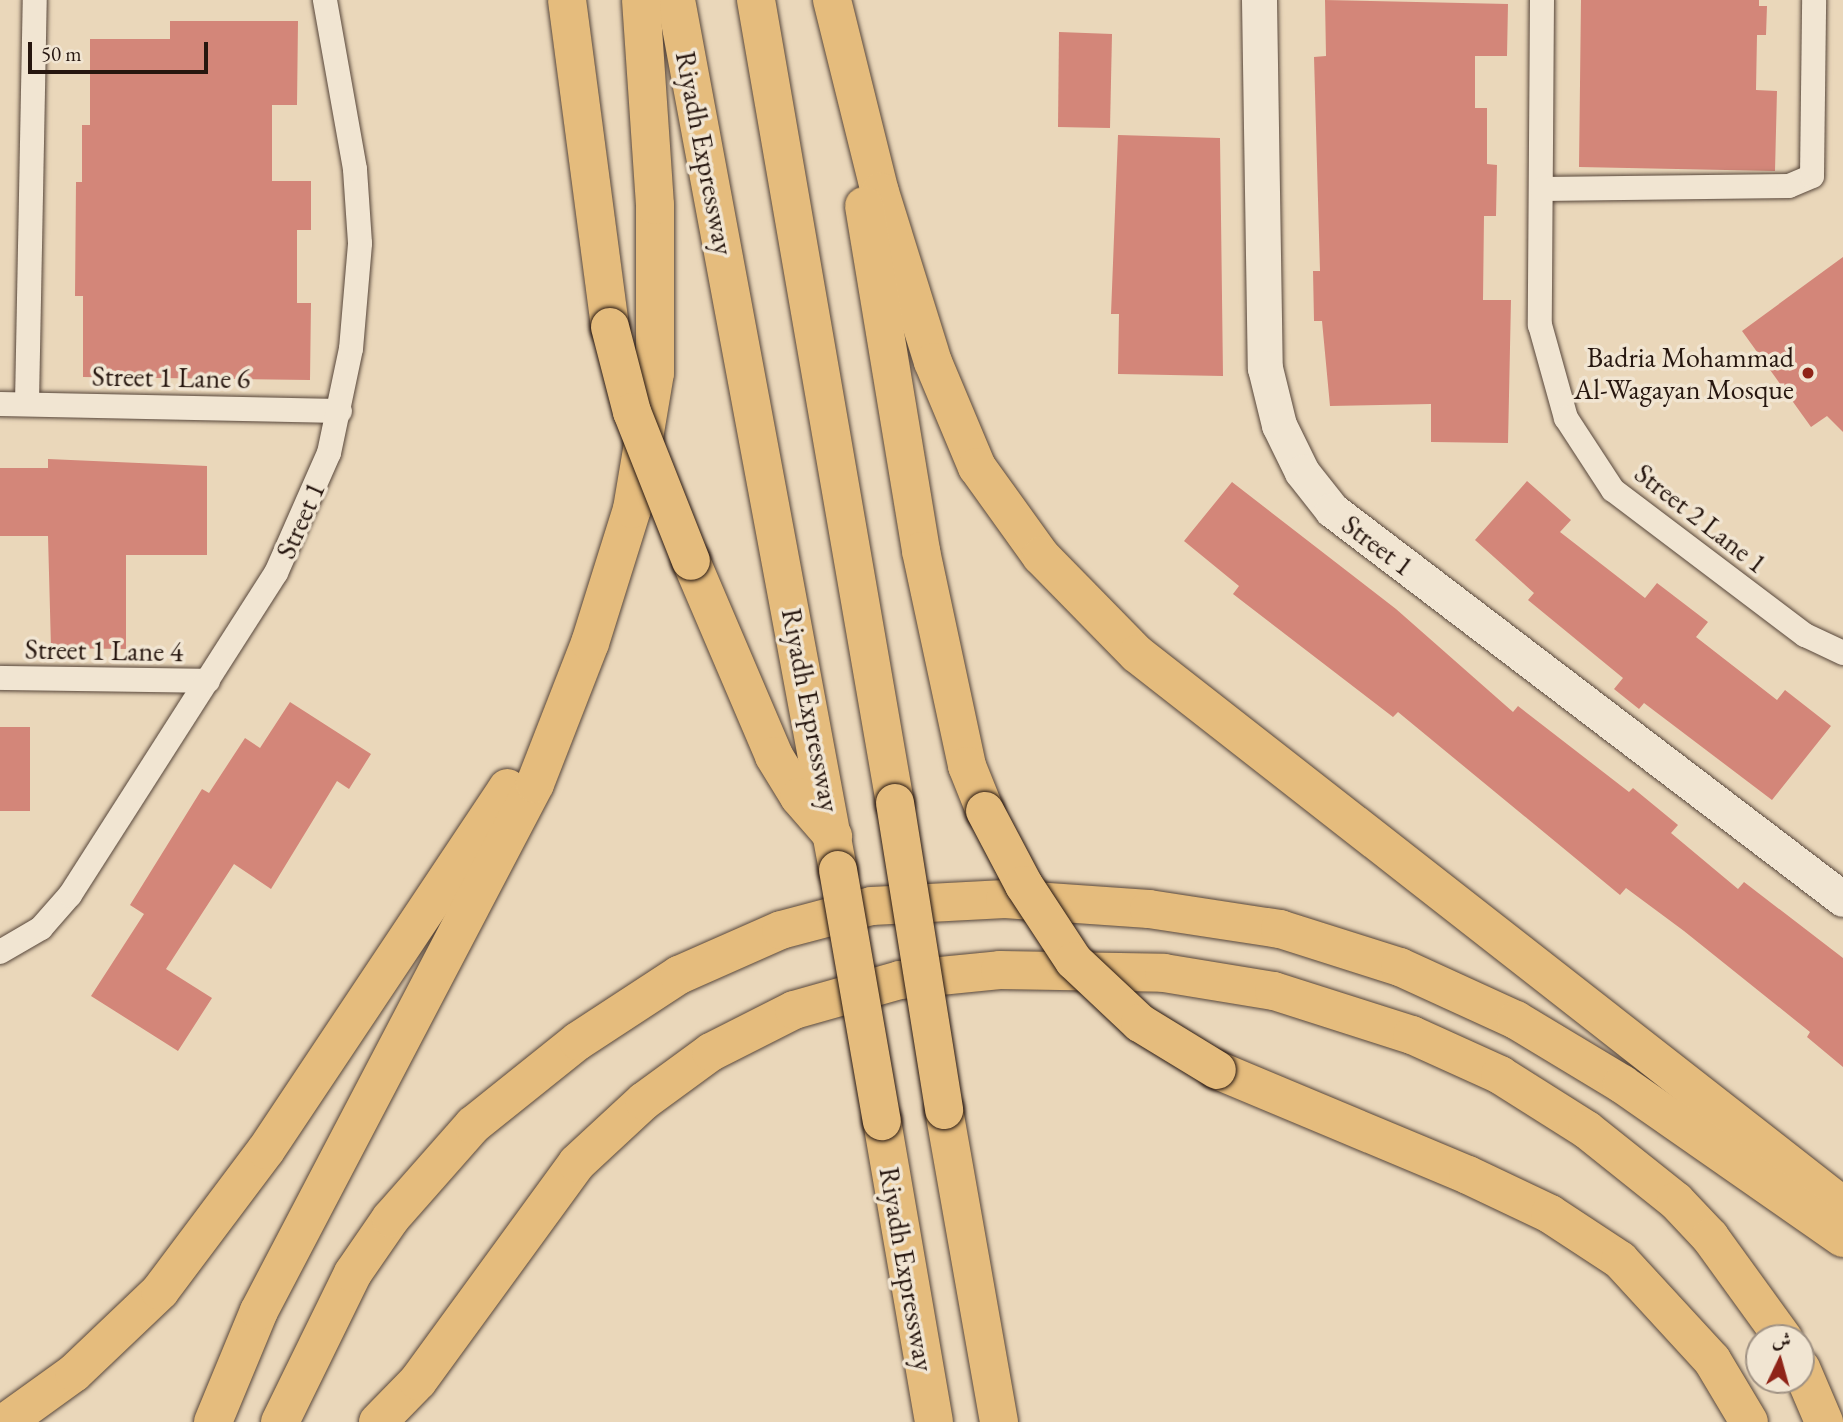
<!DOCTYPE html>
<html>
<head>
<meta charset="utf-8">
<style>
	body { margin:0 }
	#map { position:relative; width:1843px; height:1422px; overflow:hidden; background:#ead7ba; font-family:"EB Garamond",Amiri,serif }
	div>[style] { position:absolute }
	.building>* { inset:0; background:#d38679 }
	.roads { filter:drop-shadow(0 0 2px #57463a) drop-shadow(0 0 2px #57463a) }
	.street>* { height:24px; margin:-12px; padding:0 12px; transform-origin:12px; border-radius:12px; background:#f1e5d2 }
	.secondary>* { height:35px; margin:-17.5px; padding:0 17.5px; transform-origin:17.5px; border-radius:17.5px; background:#f1e5d2 }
	.highway>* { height:38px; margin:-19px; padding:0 19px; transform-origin:19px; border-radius:19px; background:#e5bc7d }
	.bridges { filter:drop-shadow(0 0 2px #26160f) drop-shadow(0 0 2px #26160f) }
	.highway-bridge>* { height:38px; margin:-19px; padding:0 19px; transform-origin:19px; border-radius:19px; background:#e5bc7d }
	.dots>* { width:19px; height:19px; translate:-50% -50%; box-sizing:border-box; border:4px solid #f1e5d2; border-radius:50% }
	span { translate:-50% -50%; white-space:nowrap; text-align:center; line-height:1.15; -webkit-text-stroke:7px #f1e5d2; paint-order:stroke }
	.street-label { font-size:28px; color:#26160f }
	.poi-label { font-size:28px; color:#26160f }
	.right { translate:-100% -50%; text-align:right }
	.north { position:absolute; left:1745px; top:1324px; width:70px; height:70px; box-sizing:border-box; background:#f1e5d2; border:2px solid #a09284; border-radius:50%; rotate:5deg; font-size:19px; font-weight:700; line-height:28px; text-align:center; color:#26160f }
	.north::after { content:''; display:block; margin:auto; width:24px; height:32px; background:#8f2418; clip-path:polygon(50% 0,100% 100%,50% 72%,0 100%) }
	.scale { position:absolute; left:28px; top:42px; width:180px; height:32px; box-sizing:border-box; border:4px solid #26160f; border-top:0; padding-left:9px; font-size:21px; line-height:24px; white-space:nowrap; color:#26160f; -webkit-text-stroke:5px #f1e5d2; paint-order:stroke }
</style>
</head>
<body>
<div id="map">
	<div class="building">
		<i style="clip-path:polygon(1325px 0,1508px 4px,1507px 56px,1475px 56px,1475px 108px,1487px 108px,1487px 164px,1497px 165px,1496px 216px,1484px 216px,1483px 300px,1511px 300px,1508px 443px,1431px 442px,1431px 404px,1330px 406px,1322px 321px,1314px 321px,1313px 271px,1320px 271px,1314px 57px,1326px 56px)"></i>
		<i style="clip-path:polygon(1581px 0,1759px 0,1759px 6px,1767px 6px,1766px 35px,1757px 35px,1756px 90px,1777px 91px,1775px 171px,1579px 167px)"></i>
		<i style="clip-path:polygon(170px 21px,298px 21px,297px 105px,272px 105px,272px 181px,311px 181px,311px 230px,297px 230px,297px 303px,311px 303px,310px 380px,83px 377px,83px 296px,75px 296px,76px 182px,82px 182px,82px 125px,90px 125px,90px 39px,170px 39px)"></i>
		<i style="clip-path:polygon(1059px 32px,1112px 34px,1110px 128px,1058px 127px)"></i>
		<i style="clip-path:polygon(1118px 135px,1220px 138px,1223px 376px,1118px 374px,1119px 314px,1111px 314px)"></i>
		<i style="clip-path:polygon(1843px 257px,1843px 432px,1827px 416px,1811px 427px,1742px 331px)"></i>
		<i style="clip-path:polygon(48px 459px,207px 466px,207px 555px,126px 555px,126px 649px,51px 648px,48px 536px,0 536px,0 468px,48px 468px)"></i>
		<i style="clip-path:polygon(1527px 481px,1571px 520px,1560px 532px,1645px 598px,1657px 583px,1708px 622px,1696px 637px,1777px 700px,1785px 690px,1831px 726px,1772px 800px,1644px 703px,1639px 709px,1614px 689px,1623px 678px,1528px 600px,1534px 593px,1475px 540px)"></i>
		<i style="clip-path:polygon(1232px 482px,1396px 609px,1513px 712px,1518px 706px,1629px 792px,1633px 788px,1678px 825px,1671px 833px,1738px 889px,1744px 882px,1843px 958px,1843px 1067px,1807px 1037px,1810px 1032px,1684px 931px,1626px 888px,1620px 895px,1398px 712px,1393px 717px,1233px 594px,1239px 586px,1184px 541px)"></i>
		<i style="clip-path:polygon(290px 702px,371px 754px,349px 789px,337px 781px,271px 889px,234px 864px,166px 969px,212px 998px,178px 1051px,91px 996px,144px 914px,130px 905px,202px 789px,209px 793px,245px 738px,260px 748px)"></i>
		<i style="clip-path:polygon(0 727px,30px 727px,30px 811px,0 811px)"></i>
	</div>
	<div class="roads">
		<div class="street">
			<i style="left:1542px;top:0;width:325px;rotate:90.4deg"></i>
			<i style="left:1540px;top:325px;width:97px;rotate:74.4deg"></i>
			<i style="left:1566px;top:418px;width:86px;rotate:56.9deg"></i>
			<i style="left:1613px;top:490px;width:241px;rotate:37.1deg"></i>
			<i style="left:1805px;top:635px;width:42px;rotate:25.3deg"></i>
			<i style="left:1542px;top:189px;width:247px;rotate:-0.7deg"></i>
			<i style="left:1789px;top:186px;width:25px;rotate:-23deg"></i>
			<i style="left:1812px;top:176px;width:176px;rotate:-89.3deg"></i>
			<i style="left:27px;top:403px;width:403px;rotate:-88.9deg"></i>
			<i style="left:0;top:404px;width:340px;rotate:1.2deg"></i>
			<i style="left:0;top:678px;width:208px;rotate:0.8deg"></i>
			<i style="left:0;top:952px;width:48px;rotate:-30.3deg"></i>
			<i style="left:41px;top:928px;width:44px;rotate:-48.7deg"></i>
			<i style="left:70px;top:895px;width:382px;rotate:-57.4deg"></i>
			<i style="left:276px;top:573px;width:131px;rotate:-66.2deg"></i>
			<i style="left:329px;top:453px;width:106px;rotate:-78.1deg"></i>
			<i style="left:351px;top:349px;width:106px;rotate:-85.1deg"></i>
			<i style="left:360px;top:243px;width:74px;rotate:-93.9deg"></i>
			<i style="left:355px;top:169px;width:172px;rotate:-100.1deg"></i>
		</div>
		<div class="secondary">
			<i style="left:1259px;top:0;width:368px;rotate:89.1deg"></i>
			<i style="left:1265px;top:368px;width:59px;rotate:76.2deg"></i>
			<i style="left:1279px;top:425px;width:52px;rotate:63.9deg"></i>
			<i style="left:1302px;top:472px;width:48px;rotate:51.7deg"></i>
			<i style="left:1332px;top:510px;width:642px;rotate:37.28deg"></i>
		</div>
		<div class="highway">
			<i style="left:567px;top:0;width:330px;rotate:82.5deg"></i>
			<i style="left:676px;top:0;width:885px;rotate:79.45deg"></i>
			<i style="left:756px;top:0;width:815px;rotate:80.18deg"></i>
			<i style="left:832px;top:0;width:198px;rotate:76deg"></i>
			<i style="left:880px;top:192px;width:178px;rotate:72.7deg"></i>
			<i style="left:933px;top:362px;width:114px;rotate:67.3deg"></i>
			<i style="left:977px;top:467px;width:110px;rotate:54.3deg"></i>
			<i style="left:1041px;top:556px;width:137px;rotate:45.6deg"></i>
			<i style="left:1137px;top:654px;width:896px;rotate:38.02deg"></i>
			<i style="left:864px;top:206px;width:350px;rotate:80.6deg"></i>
			<i style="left:921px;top:551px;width:220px;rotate:77.9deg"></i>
			<i style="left:967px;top:766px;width:48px;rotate:68.2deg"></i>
			<i style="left:691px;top:561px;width:212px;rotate:66.9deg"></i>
			<i style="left:774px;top:756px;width:48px;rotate:58.6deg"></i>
			<i style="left:799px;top:797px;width:52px;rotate:48.9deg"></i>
			<i style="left:1217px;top:1070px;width:272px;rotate:22.7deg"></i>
			<i style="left:1468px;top:1175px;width:91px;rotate:25.4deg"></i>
			<i style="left:1550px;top:1214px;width:84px;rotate:33.3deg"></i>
			<i style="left:1620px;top:1260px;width:136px;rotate:47.4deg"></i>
			<i style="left:1712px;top:1360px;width:72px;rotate:59.2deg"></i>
			<i style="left:944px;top:1110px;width:317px;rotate:80deg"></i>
			<i style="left:882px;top:1121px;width:305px;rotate:80.2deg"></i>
			<i style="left:1801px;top:1368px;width:59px;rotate:66.9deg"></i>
			<i style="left:6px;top:1422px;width:84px;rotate:-35.8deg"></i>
			<i style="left:74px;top:1373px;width:119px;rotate:-43.6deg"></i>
			<i style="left:160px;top:1291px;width:176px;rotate:-53.1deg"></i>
			<i style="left:266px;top:1150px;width:435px;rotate:-56.3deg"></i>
			<i style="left:213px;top:1422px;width:120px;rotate:-67.5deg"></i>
			<i style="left:259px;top:1311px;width:595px;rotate:-62.36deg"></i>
			<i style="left:535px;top:784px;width:151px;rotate:-68.7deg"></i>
			<i style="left:590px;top:643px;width:140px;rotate:-72.6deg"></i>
			<i style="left:632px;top:509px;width:138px;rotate:-80.4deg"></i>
			<i style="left:655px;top:373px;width:168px;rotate:-90deg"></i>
			<i style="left:655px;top:205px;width:205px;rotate:-93.9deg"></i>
			<i style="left:280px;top:1422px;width:166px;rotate:-63.9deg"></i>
			<i style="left:353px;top:1273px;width:67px;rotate:-55.4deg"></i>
			<i style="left:391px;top:1218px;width:124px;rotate:-48.6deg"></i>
			<i style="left:473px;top:1125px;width:134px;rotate:-38.7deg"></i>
			<i style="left:578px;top:1041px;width:121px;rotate:-33.2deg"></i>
			<i style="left:679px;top:975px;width:111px;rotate:-23.8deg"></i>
			<i style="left:781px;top:930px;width:94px;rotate:-14.8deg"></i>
			<i style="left:872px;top:906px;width:133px;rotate:-3deg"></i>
			<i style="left:1005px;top:899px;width:144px;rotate:4deg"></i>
			<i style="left:1149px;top:909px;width:133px;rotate:8.7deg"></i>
			<i style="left:1280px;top:929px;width:126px;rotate:17.6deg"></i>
			<i style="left:1400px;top:967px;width:128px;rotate:24.6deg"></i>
			<i style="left:1516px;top:1020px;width:124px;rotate:31.1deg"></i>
			<i style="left:1622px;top:1084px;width:269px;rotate:34.9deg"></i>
			<i style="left:378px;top:1422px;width:57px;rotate:-45.7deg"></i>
			<i style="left:418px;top:1381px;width:270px;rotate:-53.9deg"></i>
			<i style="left:577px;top:1163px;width:91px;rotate:-42.8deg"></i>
			<i style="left:644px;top:1101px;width:83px;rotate:-36.2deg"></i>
			<i style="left:711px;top:1052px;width:93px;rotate:-26.8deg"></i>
			<i style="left:794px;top:1010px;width:110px;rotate:-15.8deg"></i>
			<i style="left:900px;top:980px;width:100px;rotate:-5.7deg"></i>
			<i style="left:1000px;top:970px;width:164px;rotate:1deg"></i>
			<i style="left:1164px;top:973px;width:111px;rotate:9.3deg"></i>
			<i style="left:1274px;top:991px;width:145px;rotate:17.7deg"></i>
			<i style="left:1412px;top:1035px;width:97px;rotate:24.4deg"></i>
			<i style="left:1500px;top:1075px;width:103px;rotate:32.3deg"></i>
			<i style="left:1587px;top:1130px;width:114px;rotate:38.6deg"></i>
			<i style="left:1676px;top:1201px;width:50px;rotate:46.6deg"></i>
			<i style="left:1710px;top:1237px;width:125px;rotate:54.1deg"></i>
		</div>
	</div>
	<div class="bridges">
		<div class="highway-bridge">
			<i style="left:610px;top:327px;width:88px;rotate:75.5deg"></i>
			<i style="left:632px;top:412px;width:160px;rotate:68.4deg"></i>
			<i style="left:895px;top:803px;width:311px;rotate:80.9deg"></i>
			<i style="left:985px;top:811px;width:84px;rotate:62.2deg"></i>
			<i style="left:1024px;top:885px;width:91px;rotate:56.7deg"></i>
			<i style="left:1074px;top:961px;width:91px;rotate:43.2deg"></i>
			<i style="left:1140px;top:1023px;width:90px;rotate:31.4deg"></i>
			<i style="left:838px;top:870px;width:255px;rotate:80.1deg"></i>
		</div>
	</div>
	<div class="dots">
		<i style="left:1808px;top:373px;background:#8f2418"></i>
	</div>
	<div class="street-label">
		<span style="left:705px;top:153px;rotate:79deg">Riyadh Expressway</span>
		<span style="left:171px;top:377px;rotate:1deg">Street 1 Lane 6</span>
		<span style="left:1701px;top:518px;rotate:38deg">Street 2 Lane 1</span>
		<span style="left:300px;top:520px;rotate:-66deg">Street 1</span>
		<span style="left:1378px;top:545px;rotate:37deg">Street 1</span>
		<span style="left:104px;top:650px;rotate:1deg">Street 1 Lane 4</span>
		<span style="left:811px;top:710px;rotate:79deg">Riyadh Expressway</span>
		<span style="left:907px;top:1269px;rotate:80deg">Riyadh Expressway</span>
	</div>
	<div class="poi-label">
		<span class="right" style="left:1794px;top:373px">Badria Mohammad<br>Al-Wagayan Mosque</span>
	</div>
	<div class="north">ش</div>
	<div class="scale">50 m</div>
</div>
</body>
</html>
